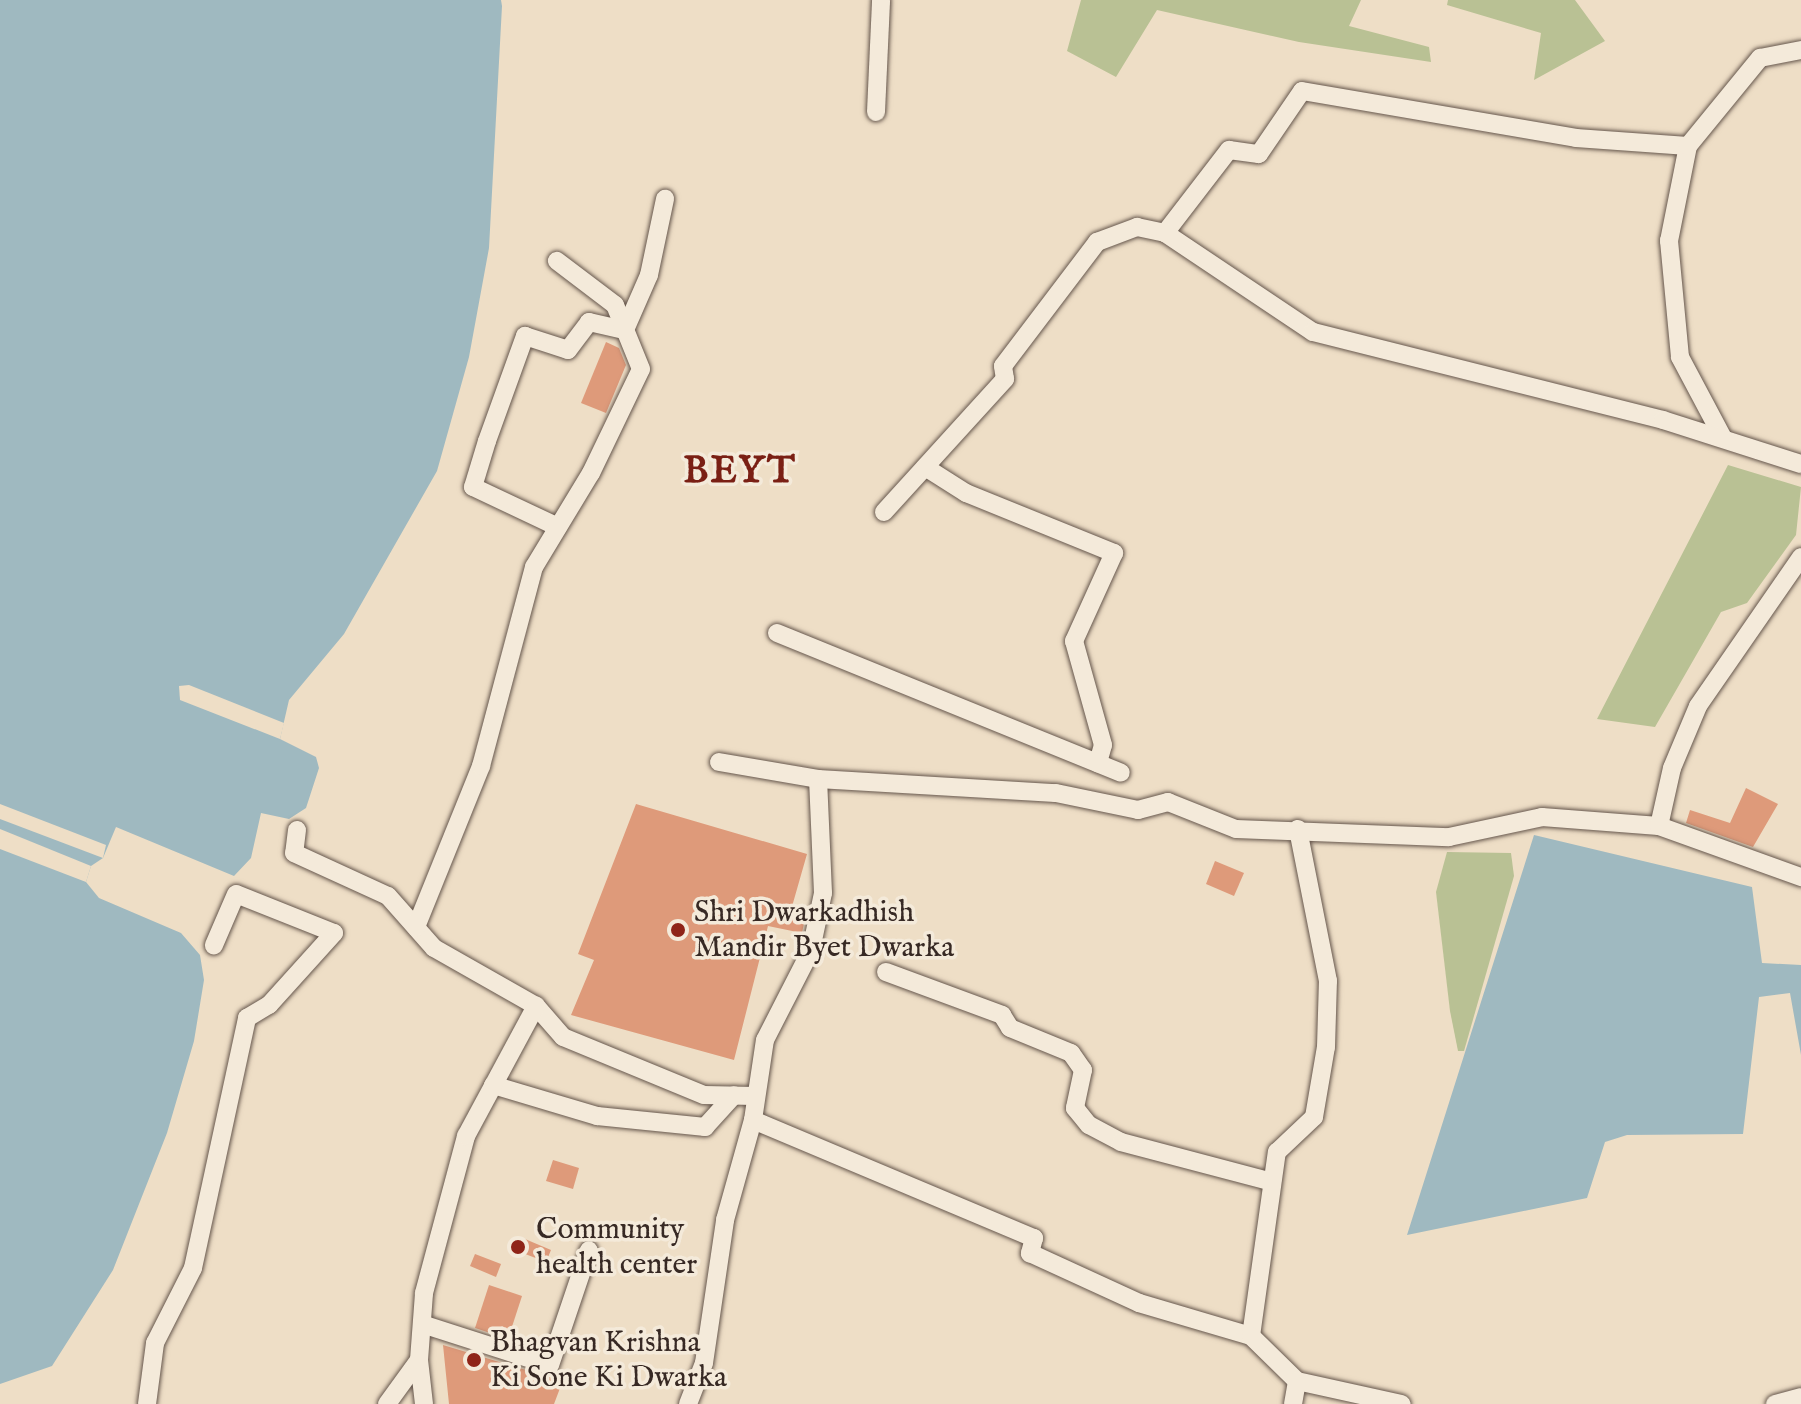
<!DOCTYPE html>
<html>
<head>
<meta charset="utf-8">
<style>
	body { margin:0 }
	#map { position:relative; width:1801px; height:1404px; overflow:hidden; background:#eedec6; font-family:"IM FELL English",serif }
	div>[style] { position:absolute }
	.green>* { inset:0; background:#b9c194 }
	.water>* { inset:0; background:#9fb9c0 }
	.pier>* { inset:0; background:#eedec6 }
	.building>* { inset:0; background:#de9a7a }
	.roads { filter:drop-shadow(0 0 2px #65564c) drop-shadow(0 0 2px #65564c) }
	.minor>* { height:18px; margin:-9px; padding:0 9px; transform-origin:9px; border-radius:9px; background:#f4eada }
	.dots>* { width:22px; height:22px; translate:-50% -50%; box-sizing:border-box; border:4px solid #f4eada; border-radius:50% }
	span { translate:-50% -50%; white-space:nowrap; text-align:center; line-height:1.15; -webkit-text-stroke:7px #f4eada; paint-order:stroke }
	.poi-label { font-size:30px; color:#372924 }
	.left { translate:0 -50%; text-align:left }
	.district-label { font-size:38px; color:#7a1f14; font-weight:700; letter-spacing:2px }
</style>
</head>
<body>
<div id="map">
	<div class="green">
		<i style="clip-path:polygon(1081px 0,1361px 0,1349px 26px,1429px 47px,1431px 62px,1299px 42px,1157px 10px,1116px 77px,1067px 51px)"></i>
		<i style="clip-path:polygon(1448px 0,1575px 0,1605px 41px,1534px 80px,1541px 33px,1447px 5px)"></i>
		<i style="clip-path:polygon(1728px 465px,1801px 487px,1796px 535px,1747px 603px,1721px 612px,1655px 727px,1597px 719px)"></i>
		<i style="clip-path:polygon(1447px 852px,1511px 853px,1514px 876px,1464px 1051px,1458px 1051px,1450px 1011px,1436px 892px)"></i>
	</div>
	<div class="water">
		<i style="clip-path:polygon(0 0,501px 0,502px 6px,489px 248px,469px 357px,437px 471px,344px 634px,289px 700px,280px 739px,316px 757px,319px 768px,306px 808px,289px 819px,261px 813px,251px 858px,234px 876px,116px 827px,103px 858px,91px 866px,86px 882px,99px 898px,181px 933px,200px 955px,204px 980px,194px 1041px,167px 1133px,113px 1270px,52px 1366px,0 1384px)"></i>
		<i style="clip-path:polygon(1534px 835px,1752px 887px,1762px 963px,1801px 965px,1801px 1055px,1790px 993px,1759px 997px,1743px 1134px,1627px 1135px,1605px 1142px,1587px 1198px,1407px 1235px)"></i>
	</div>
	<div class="pier">
		<i style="clip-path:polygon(189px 685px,284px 723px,280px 739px,180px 700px,179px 686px)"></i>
		<i style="clip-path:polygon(0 804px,106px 845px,103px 858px,0 819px)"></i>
		<i style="clip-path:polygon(0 829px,91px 866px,86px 882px,0 849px)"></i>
	</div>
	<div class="building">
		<i style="clip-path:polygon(606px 342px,619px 348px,626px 365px,606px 413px,581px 403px)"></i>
		<i style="clip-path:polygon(1746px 788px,1778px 804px,1753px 847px,1686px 823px,1690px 810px,1730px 823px)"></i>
		<i style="clip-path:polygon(636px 804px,807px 854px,791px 910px,806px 914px,802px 933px,768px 926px,734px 1060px,571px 1015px,594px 960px,578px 954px)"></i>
		<i style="clip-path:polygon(1215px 861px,1244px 873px,1234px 896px,1206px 884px)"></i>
		<i style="clip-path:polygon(553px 1160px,579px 1168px,573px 1189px,546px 1181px)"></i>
		<i style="clip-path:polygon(525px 1239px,551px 1250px,546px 1262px,520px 1252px)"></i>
		<i style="clip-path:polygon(475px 1254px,501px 1264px,496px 1277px,470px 1266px)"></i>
		<i style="clip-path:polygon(489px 1285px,522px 1296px,508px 1339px,475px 1328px)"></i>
		<i style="clip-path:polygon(443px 1345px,546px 1376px,565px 1375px,554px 1404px,449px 1404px)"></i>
	</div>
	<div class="roads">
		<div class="minor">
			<i style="left:876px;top:112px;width:112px;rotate:-87.4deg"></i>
			<i style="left:1165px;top:233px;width:105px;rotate:-52.4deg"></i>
			<i style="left:1229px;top:150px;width:30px;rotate:8deg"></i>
			<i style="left:1259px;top:154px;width:76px;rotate:-55.7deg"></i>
			<i style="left:1302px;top:91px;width:278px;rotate:9.7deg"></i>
			<i style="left:1576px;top:138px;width:112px;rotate:4.1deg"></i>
			<i style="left:1723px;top:438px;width:92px;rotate:-118deg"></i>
			<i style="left:1680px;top:357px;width:117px;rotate:-95.4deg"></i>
			<i style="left:1669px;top:241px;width:97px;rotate:-78.7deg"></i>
			<i style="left:1688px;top:146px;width:114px;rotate:-50.7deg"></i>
			<i style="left:1760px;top:58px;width:42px;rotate:-11deg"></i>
			<i style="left:925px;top:467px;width:49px;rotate:32.4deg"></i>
			<i style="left:966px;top:493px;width:160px;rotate:22.1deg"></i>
			<i style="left:1114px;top:553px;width:97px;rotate:114.4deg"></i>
			<i style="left:1074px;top:641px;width:108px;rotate:74.4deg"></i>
			<i style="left:1103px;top:745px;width:19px;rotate:106deg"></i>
			<i style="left:884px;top:512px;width:180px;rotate:-47.7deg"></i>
			<i style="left:1005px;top:379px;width:13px;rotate:-99deg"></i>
			<i style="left:1003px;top:366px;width:156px;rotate:-52.8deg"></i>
			<i style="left:1097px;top:242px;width:43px;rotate:-20.6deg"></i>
			<i style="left:1137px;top:227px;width:29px;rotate:12deg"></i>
			<i style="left:1165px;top:233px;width:178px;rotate:33.8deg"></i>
			<i style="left:1313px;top:332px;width:361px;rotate:14.1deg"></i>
			<i style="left:1663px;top:420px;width:145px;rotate:17.7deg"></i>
			<i style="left:558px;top:527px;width:94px;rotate:-154.8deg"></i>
			<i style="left:473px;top:487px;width:48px;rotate:-73.1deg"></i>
			<i style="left:487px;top:441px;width:112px;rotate:-70.1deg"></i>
			<i style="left:525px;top:336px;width:45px;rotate:18deg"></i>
			<i style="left:568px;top:350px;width:35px;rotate:-53deg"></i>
			<i style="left:589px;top:322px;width:37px;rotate:13deg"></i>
			<i style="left:625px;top:330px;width:60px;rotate:-66.4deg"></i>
			<i style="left:649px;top:275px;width:78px;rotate:-78.1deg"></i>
			<i style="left:777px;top:633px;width:371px;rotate:22.1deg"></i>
			<i style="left:719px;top:762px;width:100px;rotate:9.7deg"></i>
			<i style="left:818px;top:779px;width:238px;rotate:3.4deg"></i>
			<i style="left:1056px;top:793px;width:84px;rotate:11.7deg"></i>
			<i style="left:1138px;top:810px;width:31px;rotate:-15deg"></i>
			<i style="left:1168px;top:802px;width:73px;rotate:21.7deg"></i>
			<i style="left:1236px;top:829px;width:213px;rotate:2.2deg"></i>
			<i style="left:1449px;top:837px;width:95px;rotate:-12.1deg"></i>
			<i style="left:1542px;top:817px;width:117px;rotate:4.4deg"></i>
			<i style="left:1659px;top:826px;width:151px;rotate:19.8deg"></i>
			<i style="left:1659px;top:826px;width:59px;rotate:-77.4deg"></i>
			<i style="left:1672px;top:768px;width:67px;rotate:-67.2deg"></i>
			<i style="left:1698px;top:706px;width:181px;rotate:-55.3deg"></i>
			<i style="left:297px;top:830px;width:23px;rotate:97deg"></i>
			<i style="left:294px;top:853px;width:103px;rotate:24.6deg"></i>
			<i style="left:388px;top:896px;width:69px;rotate:48.5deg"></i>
			<i style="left:434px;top:948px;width:117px;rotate:29.6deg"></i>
			<i style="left:536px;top:1006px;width:41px;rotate:48.9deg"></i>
			<i style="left:563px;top:1037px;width:152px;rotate:22.4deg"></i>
			<i style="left:704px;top:1095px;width:51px;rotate:1.1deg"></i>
			<i style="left:416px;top:927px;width:174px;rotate:-68deg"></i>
			<i style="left:481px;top:766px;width:206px;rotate:-75.1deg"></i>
			<i style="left:534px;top:567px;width:110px;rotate:-58.8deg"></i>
			<i style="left:591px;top:473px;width:115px;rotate:-64.3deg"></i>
			<i style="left:641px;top:369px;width:69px;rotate:-112.1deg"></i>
			<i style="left:615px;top:305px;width:73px;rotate:-142.8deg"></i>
			<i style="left:886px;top:972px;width:124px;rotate:20.3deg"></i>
			<i style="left:1002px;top:1015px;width:15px;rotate:58deg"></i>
			<i style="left:1010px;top:1028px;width:66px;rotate:22.3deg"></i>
			<i style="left:1071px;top:1053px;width:21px;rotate:55deg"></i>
			<i style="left:1083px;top:1070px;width:39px;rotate:102deg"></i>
			<i style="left:1075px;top:1108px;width:22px;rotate:51deg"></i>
			<i style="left:1089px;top:1125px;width:36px;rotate:28deg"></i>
			<i style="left:1121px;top:1142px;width:156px;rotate:14.8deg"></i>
			<i style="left:493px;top:1085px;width:109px;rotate:16.6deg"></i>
			<i style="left:597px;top:1116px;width:109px;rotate:5.8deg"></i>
			<i style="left:705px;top:1127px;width:43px;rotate:-47.8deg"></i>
			<i style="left:753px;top:1120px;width:305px;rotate:22.8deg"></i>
			<i style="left:1034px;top:1238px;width:16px;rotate:105deg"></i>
			<i style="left:1030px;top:1253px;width:120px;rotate:24.6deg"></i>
			<i style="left:1139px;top:1303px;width:117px;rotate:16.4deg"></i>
			<i style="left:1251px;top:1336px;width:186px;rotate:-82deg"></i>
			<i style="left:1277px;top:1152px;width:51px;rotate:-43.4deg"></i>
			<i style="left:1314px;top:1117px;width:71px;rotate:-80.3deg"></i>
			<i style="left:1326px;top:1047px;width:66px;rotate:-88.3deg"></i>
			<i style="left:1328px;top:981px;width:155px;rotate:-101.2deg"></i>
			<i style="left:422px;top:1324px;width:134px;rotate:17.8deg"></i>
			<i style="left:550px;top:1365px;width:121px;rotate:-71.3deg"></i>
			<i style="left:1251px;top:1336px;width:64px;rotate:44.4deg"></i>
			<i style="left:1297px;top:1381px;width:107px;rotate:12.4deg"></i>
			<i style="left:147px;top:1404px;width:62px;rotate:-82.5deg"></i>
			<i style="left:155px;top:1343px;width:84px;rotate:-63.1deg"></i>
			<i style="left:193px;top:1268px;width:256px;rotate:-77.8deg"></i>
			<i style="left:247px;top:1018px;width:26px;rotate:-31deg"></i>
			<i style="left:269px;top:1005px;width:97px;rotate:-47.9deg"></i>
			<i style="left:334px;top:933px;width:105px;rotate:-158.3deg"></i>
			<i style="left:236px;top:894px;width:56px;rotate:113.3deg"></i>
			<i style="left:387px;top:1404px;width:54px;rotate:-54deg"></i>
			<i style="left:424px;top:1404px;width:44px;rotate:-96.5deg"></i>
			<i style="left:419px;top:1360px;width:67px;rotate:-85.7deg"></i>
			<i style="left:424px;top:1293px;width:163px;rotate:-75deg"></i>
			<i style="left:466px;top:1136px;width:148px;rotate:-61.7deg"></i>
			<i style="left:688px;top:1404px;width:44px;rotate:-68.7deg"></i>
			<i style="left:704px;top:1363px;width:145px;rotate:-81.6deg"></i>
			<i style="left:725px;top:1220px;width:104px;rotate:-74.4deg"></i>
			<i style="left:753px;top:1120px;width:81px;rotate:-81.5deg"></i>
			<i style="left:765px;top:1040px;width:101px;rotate:-62.9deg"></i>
			<i style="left:811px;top:950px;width:58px;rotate:-78.1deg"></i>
			<i style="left:823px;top:893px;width:114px;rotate:-92.5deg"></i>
			<i style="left:1293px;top:1404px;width:23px;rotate:-80deg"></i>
			<i style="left:1775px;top:1404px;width:27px;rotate:-15deg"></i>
		</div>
	</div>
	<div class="dots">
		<i style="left:678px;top:930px;background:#8f2418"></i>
		<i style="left:518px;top:1247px;background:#8f2418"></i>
		<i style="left:474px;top:1360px;background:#8f2418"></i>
	</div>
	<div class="poi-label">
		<span class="left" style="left:694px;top:930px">Shri Dwarkadhish<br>Mandir Byet Dwarka</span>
		<span class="left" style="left:536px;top:1247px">Community<br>health center</span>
		<span class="left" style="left:490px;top:1360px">Bhagvan Krishna<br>Ki Sone Ki Dwarka</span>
	</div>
	<div class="district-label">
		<span style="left:740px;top:473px">BEYT</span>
	</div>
</div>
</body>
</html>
